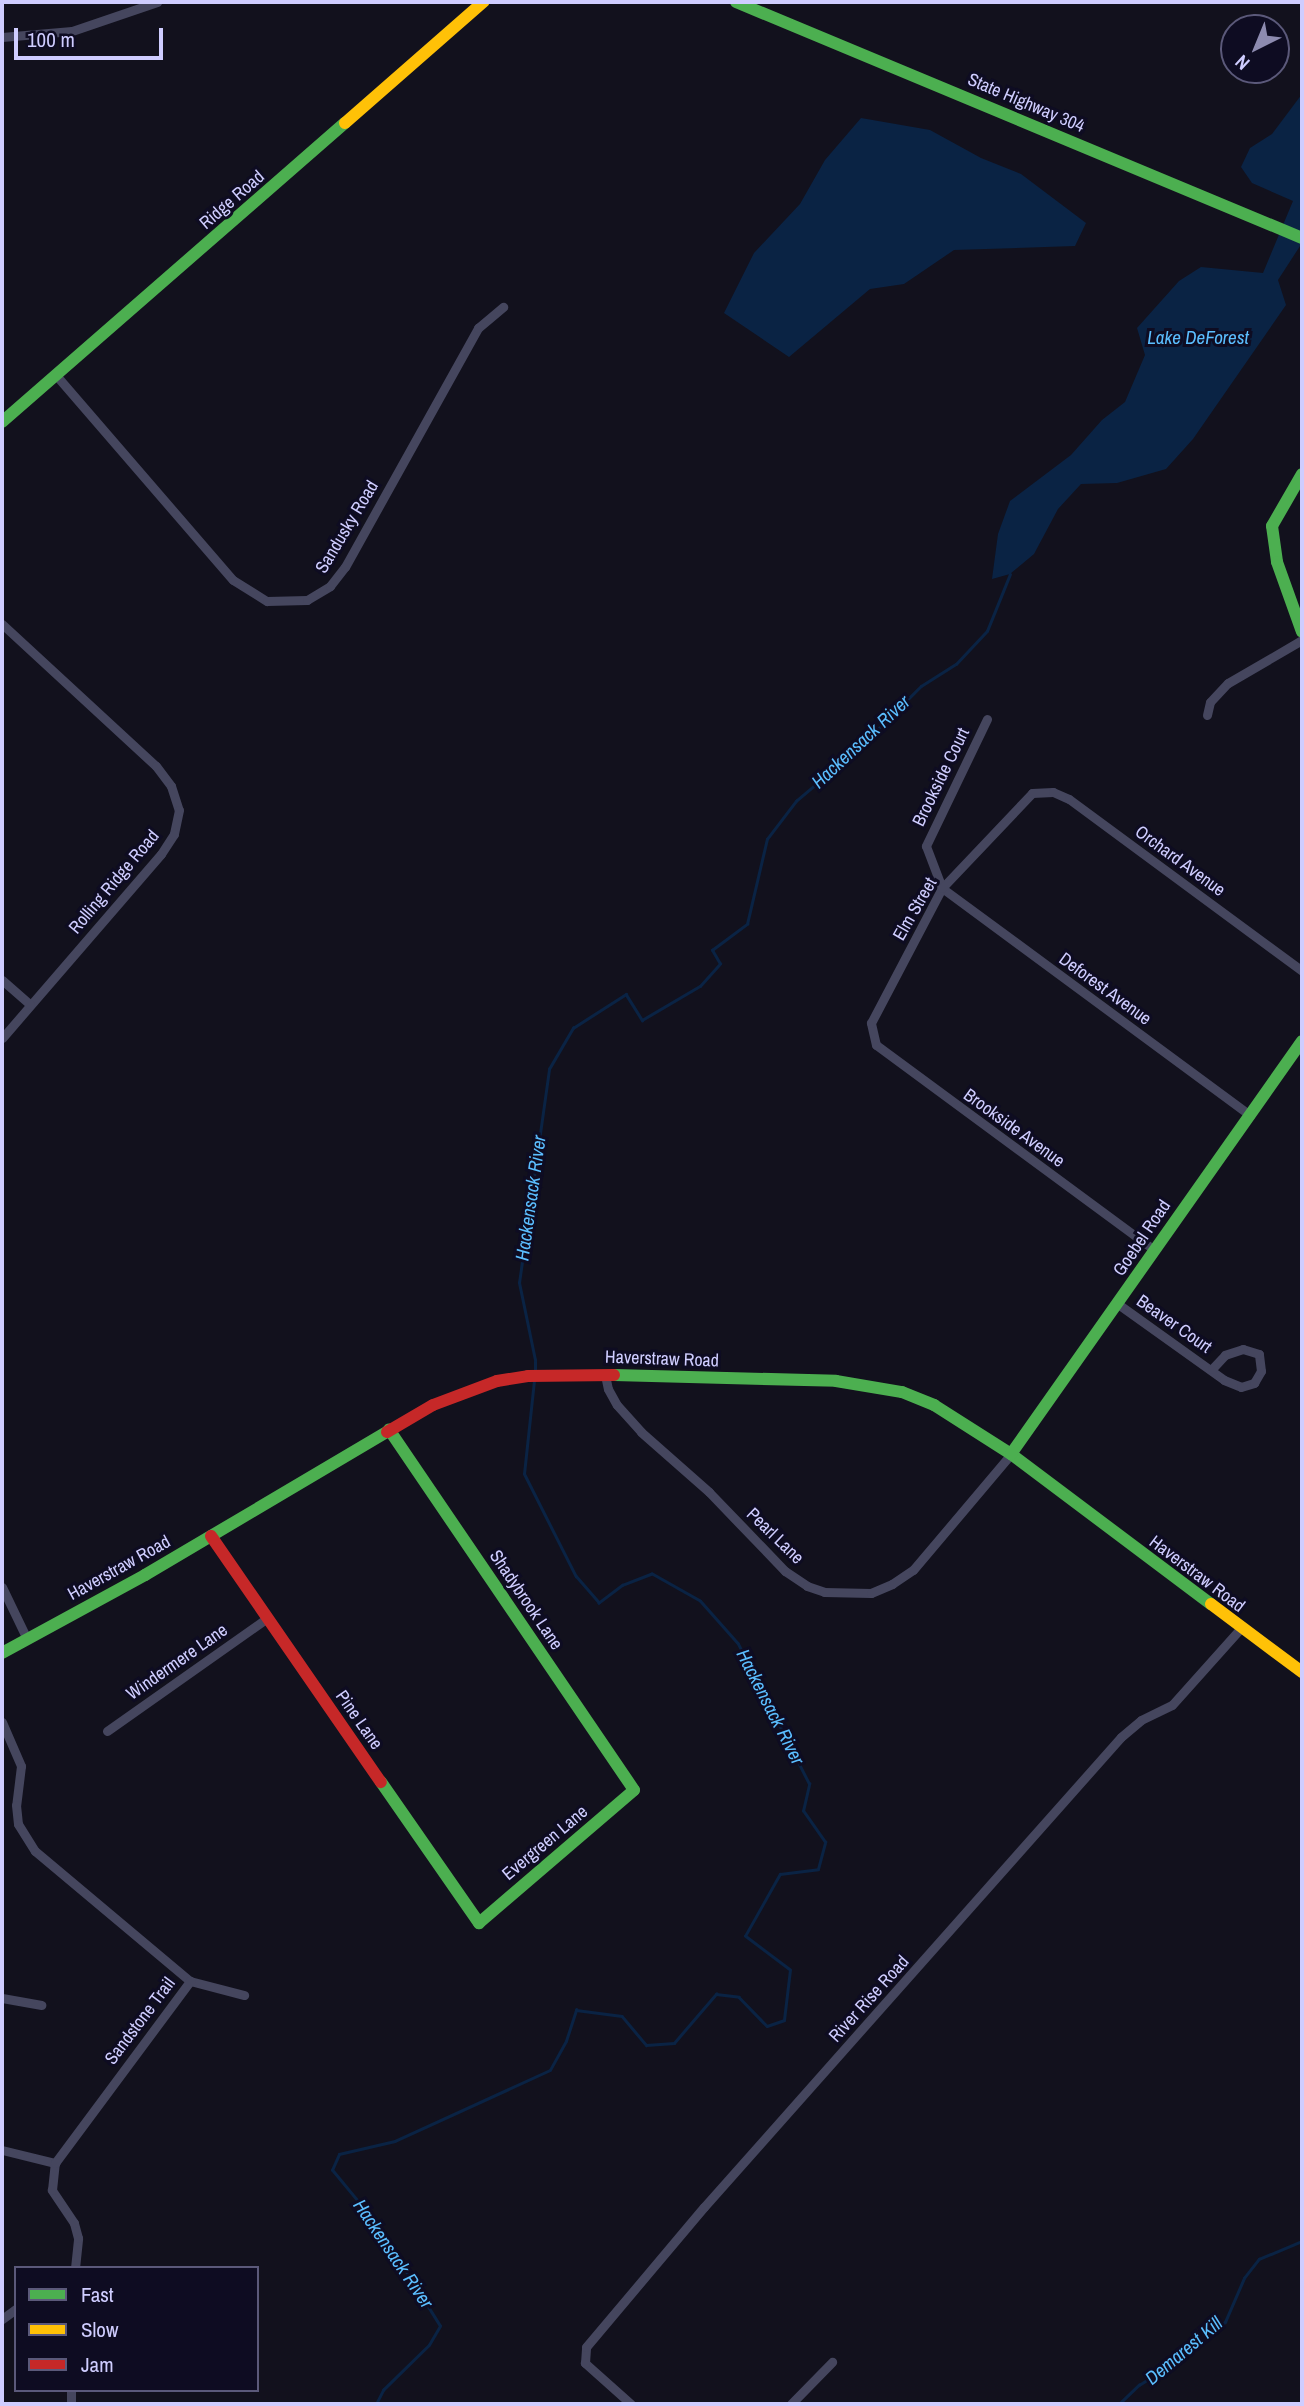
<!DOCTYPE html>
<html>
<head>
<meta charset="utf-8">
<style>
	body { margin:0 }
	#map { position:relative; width:1304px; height:2406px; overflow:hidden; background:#12111d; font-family:"Archivo Narrow",sans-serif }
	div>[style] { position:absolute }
	.water>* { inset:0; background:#0a2344 }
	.stream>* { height:2.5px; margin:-1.25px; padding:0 1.25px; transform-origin:1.25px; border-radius:1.25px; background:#0a2344 }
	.street>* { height:9px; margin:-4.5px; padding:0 4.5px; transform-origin:4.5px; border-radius:4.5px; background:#45465e }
	.fast>* { height:12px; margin:-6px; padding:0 6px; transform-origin:6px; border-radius:6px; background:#4caf50 }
	.slow>* { height:12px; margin:-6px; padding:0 6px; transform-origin:6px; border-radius:6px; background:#ffc107 }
	.jam>* { height:12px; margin:-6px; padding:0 6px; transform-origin:6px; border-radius:6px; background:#c62828 }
	span { translate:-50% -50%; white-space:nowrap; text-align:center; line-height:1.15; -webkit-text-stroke:6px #0e0c22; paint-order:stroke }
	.street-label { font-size:18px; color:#cfcdff }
	.water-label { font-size:19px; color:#5bbeff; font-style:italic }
	.frame { position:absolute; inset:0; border:4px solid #cfcdff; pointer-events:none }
	.legend { position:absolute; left:14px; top:2266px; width:245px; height:126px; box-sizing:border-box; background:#0e0c22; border:2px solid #5b597a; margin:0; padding:9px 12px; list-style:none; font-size:21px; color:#cfcdff }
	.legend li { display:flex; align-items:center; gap:14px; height:35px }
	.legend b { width:35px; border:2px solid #5b597a }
	.north { position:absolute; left:1220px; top:14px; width:70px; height:70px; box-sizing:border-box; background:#0e0c22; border:2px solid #5b597a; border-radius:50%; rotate:223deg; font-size:19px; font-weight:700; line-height:28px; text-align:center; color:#cfcdff }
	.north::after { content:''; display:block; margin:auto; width:24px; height:32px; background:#8d8bb0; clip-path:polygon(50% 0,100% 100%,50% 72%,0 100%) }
	.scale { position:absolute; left:14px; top:28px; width:149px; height:32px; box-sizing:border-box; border:4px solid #cfcdff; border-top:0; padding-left:9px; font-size:21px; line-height:24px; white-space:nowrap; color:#cfcdff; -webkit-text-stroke:5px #0e0c22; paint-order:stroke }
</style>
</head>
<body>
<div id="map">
	<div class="water">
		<i style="clip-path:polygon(1302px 94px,1302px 243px,1278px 280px,1286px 305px,1193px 439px,1166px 469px,1117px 483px,1081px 484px,1058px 509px,1034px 554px,1010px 574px,992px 579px,998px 534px,1010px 501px,1071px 455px,1102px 420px,1125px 402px,1145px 355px,1137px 328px,1179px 281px,1201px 267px,1263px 273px,1293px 201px,1252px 183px,1241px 167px,1250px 148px,1272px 134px)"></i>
		<i style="clip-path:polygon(861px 118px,930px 130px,981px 158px,1021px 174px,1086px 223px,1075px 246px,954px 250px,904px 284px,870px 289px,789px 357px,724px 313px,754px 253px,800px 204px,825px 160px)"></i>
	</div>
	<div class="stream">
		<i style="left:535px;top:1373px;width:13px;rotate:-90deg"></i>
		<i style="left:535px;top:1360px;width:79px;rotate:-101.7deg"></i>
		<i style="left:519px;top:1283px;width:216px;rotate:-82deg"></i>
		<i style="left:549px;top:1069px;width:48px;rotate:-59.7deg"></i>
		<i style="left:573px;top:1028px;width:63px;rotate:-32.7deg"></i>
		<i style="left:626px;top:994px;width:31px;rotate:58deg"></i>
		<i style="left:642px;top:1020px;width:67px;rotate:-30.4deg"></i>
		<i style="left:700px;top:986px;width:30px;rotate:-48deg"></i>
		<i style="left:720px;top:964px;width:16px;rotate:-120deg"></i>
		<i style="left:712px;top:950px;width:44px;rotate:-36.6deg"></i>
		<i style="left:747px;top:924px;width:87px;rotate:-76.8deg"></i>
		<i style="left:767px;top:839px;width:48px;rotate:-52.7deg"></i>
		<i style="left:796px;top:801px;width:84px;rotate:-40.2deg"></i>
		<i style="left:860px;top:747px;width:86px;rotate:-45deg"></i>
		<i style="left:921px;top:686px;width:41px;rotate:-32.2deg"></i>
		<i style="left:956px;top:664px;width:45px;rotate:-46.8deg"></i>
		<i style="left:987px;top:631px;width:61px;rotate:-68deg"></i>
		<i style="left:376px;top:2404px;width:16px;rotate:-63deg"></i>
		<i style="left:383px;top:2390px;width:64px;rotate:-44.4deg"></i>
		<i style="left:429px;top:2345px;width:22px;rotate:-60deg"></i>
		<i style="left:440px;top:2326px;width:123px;rotate:-122deg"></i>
		<i style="left:375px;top:2222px;width:67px;rotate:-129.6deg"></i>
		<i style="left:332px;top:2170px;width:17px;rotate:-66deg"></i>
		<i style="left:339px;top:2154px;width:57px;rotate:-13.1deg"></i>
		<i style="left:395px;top:2141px;width:170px;rotate:-24.6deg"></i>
		<i style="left:550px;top:2070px;width:33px;rotate:-61deg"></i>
		<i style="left:566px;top:2041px;width:33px;rotate:-72deg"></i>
		<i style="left:576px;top:2010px;width:46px;rotate:7.4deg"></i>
		<i style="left:622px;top:2016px;width:38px;rotate:50deg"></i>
		<i style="left:646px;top:2045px;width:28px;rotate:-4deg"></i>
		<i style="left:674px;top:2043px;width:65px;rotate:-49.4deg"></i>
		<i style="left:716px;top:1994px;width:23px;rotate:7deg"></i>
		<i style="left:739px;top:1997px;width:40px;rotate:46deg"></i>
		<i style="left:767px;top:2026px;width:18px;rotate:-19deg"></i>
		<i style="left:784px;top:2020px;width:50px;rotate:-83.2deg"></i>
		<i style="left:790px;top:1970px;width:56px;rotate:-142.9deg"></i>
		<i style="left:745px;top:1936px;width:71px;rotate:-60.6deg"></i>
		<i style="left:780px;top:1874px;width:38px;rotate:-7deg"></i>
		<i style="left:818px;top:1869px;width:28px;rotate:-75deg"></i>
		<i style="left:825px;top:1842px;width:38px;rotate:-125deg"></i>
		<i style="left:803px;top:1811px;width:28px;rotate:-77deg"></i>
		<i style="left:809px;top:1784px;width:157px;rotate:-116.9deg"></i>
		<i style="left:738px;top:1644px;width:57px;rotate:-131.5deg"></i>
		<i style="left:700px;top:1601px;width:55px;rotate:-150.6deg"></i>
		<i style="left:652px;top:1574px;width:31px;rotate:159deg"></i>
		<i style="left:623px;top:1585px;width:30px;rotate:143deg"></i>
		<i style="left:599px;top:1603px;width:35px;rotate:-131deg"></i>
		<i style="left:576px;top:1577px;width:115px;rotate:-116.8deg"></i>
		<i style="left:524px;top:1474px;width:95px;rotate:-83.9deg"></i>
		<i style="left:1119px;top:2404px;width:28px;rotate:-44deg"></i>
		<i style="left:1139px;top:2385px;width:45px;rotate:-32.3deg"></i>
		<i style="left:1177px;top:2361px;width:62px;rotate:-39.1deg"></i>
		<i style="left:1225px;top:2322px;width:48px;rotate:-66.6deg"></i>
		<i style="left:1244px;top:2278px;width:24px;rotate:-52deg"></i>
		<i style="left:1259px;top:2259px;width:47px;rotate:-22.7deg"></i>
	</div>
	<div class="street">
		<i style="left:2px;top:37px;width:70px;rotate:-4.9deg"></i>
		<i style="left:72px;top:31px;width:90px;rotate:-18.8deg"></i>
		<i style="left:55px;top:374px;width:272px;rotate:49.2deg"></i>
		<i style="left:233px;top:580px;width:40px;rotate:32deg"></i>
		<i style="left:267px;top:601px;width:40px;rotate:-1.4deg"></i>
		<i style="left:307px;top:600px;width:27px;rotate:-31deg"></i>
		<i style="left:330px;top:586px;width:24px;rotate:-52deg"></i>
		<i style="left:345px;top:567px;width:274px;rotate:-60.9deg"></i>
		<i style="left:478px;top:328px;width:33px;rotate:-40deg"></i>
		<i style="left:2px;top:624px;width:209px;rotate:42.7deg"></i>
		<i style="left:156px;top:766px;width:25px;rotate:53deg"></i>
		<i style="left:171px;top:786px;width:25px;rotate:72deg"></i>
		<i style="left:179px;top:810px;width:25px;rotate:102deg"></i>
		<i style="left:174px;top:834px;width:24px;rotate:123deg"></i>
		<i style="left:161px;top:854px;width:243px;rotate:130.8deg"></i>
		<i style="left:1207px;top:715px;width:13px;rotate:-77deg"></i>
		<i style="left:1210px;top:702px;width:26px;rotate:-47deg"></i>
		<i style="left:1228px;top:683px;width:86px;rotate:-30.2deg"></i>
		<i style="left:987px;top:719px;width:141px;rotate:115.7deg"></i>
		<i style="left:926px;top:846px;width:45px;rotate:69.1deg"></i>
		<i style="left:942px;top:888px;width:383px;rotate:36.4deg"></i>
		<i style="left:2px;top:980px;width:37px;rotate:41deg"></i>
		<i style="left:1153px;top:1249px;width:344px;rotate:-143.6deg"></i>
		<i style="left:876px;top:1045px;width:23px;rotate:-103deg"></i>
		<i style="left:871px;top:1023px;width:153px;rotate:-62.3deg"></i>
		<i style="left:942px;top:888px;width:131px;rotate:-46.5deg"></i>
		<i style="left:1032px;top:793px;width:21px;rotate:-3deg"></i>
		<i style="left:1053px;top:792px;width:17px;rotate:24deg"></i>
		<i style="left:1069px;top:799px;width:290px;rotate:36.4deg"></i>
		<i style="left:1118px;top:1304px;width:130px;rotate:35.6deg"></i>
		<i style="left:1224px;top:1380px;width:18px;rotate:22deg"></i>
		<i style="left:1241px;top:1387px;width:14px;rotate:-17deg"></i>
		<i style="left:1254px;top:1383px;width:14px;rotate:-60deg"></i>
		<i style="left:1261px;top:1371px;width:17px;rotate:-97deg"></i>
		<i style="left:1259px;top:1354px;width:17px;rotate:-163deg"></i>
		<i style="left:1243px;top:1349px;width:19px;rotate:162deg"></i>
		<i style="left:1225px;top:1355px;width:19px;rotate:133deg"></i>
		<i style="left:605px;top:1375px;width:14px;rotate:78deg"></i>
		<i style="left:608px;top:1389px;width:18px;rotate:61deg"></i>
		<i style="left:617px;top:1405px;width:36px;rotate:48deg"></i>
		<i style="left:641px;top:1432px;width:91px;rotate:41.4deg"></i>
		<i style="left:709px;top:1492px;width:110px;rotate:46.1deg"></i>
		<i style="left:785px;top:1571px;width:27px;rotate:34deg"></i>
		<i style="left:807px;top:1586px;width:18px;rotate:19deg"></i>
		<i style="left:824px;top:1592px;width:47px;rotate:1.2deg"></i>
		<i style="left:871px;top:1593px;width:23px;rotate:-23deg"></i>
		<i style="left:892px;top:1584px;width:25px;rotate:-34deg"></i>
		<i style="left:913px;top:1570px;width:152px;rotate:-49.8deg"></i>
		<i style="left:2px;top:1587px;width:58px;rotate:64.3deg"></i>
		<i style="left:2px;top:1722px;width:48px;rotate:66.6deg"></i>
		<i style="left:21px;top:1766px;width:39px;rotate:97deg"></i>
		<i style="left:16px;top:1805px;width:19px;rotate:84deg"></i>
		<i style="left:18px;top:1824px;width:32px;rotate:58deg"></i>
		<i style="left:35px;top:1851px;width:202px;rotate:40deg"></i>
		<i style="left:190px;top:1981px;width:56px;rotate:14.5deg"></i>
		<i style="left:107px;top:1731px;width:196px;rotate:-35.2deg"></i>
		<i style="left:2px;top:1998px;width:40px;rotate:10deg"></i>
		<i style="left:2px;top:2150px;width:55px;rotate:13.8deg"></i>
		<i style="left:75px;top:2268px;width:30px;rotate:-84deg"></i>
		<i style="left:78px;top:2238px;width:16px;rotate:-105deg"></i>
		<i style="left:74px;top:2223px;width:40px;rotate:-124deg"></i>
		<i style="left:52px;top:2190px;width:27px;rotate:-84deg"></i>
		<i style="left:55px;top:2163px;width:227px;rotate:-53.4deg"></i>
		<i style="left:2px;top:2319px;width:17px;rotate:-36deg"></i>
		<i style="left:71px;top:2390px;width:14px;rotate:90deg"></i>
		<i style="left:631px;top:2404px;width:62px;rotate:-138.3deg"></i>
		<i style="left:585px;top:2363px;width:16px;rotate:-86deg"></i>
		<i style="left:586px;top:2347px;width:183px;rotate:-49.9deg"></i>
		<i style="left:704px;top:2207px;width:628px;rotate:-48.42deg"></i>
		<i style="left:1121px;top:1737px;width:26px;rotate:-40deg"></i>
		<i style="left:1141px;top:1720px;width:34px;rotate:-26deg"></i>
		<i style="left:1172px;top:1705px;width:102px;rotate:-48.2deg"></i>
		<i style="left:791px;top:2404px;width:59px;rotate:-45.7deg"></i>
	</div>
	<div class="fast">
		<i style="left:736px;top:2px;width:613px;rotate:22.63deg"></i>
		<i style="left:2px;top:422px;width:455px;rotate:-41.1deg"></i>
		<i style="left:1302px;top:474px;width:60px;rotate:120deg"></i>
		<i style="left:1272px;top:526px;width:36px;rotate:82deg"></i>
		<i style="left:1277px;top:562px;width:74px;rotate:70.3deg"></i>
		<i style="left:614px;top:1375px;width:222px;rotate:1.5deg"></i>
		<i style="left:836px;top:1381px;width:67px;rotate:9.5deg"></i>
		<i style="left:902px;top:1392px;width:35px;rotate:22deg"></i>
		<i style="left:934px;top:1405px;width:91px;rotate:32.5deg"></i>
		<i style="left:1011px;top:1454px;width:250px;rotate:36.9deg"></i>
		<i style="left:1011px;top:1454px;width:505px;rotate:-54.83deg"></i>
		<i style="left:2px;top:1653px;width:163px;rotate:-28.6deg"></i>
		<i style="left:145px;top:1575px;width:281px;rotate:-30.6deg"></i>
		<i style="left:381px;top:1782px;width:172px;rotate:55.2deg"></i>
		<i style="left:479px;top:1923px;width:204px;rotate:-40.6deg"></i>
		<i style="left:634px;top:1790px;width:436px;rotate:-124.2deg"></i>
	</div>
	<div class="slow">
		<i style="left:345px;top:123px;width:184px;rotate:-41.2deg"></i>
		<i style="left:1211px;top:1604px;width:114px;rotate:36.8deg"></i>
	</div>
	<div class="jam">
		<i style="left:387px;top:1432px;width:53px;rotate:-30.4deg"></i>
		<i style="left:433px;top:1405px;width:68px;rotate:-20.6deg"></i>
		<i style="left:497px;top:1381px;width:31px;rotate:-9deg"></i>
		<i style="left:528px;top:1376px;width:86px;rotate:-0.7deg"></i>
		<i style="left:211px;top:1536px;width:299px;rotate:55.4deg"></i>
	</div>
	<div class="street-label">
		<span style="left:1026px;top:103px;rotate:23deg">State Highway 304</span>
		<span style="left:232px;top:200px;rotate:-41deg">Ridge Road</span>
		<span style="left:347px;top:527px;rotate:-59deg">Sandusky Road</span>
		<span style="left:941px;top:777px;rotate:-64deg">Brookside Court</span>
		<span style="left:1180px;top:861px;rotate:36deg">Orchard Avenue</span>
		<span style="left:114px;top:882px;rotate:-50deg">Rolling Ridge Road</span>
		<span style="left:915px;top:909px;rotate:-60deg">Elm Street</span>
		<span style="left:1105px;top:989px;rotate:36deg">Deforest Avenue</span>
		<span style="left:1014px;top:1128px;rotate:36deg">Brookside Avenue</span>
		<span style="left:1142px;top:1238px;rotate:-56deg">Goebel Road</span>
		<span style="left:1174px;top:1324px;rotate:35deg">Beaver Court</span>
		<span style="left:662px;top:1359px;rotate:2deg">Haverstraw Road</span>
		<span style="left:775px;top:1536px;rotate:44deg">Pearl Lane</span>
		<span style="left:119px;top:1568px;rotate:-29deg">Haverstraw Road</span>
		<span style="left:1197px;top:1574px;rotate:37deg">Haverstraw Road</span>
		<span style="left:526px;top:1600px;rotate:56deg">Shadybrook Lane</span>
		<span style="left:177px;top:1662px;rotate:-35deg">Windermere Lane</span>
		<span style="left:359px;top:1720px;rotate:55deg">Pine Lane</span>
		<span style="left:545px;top:1843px;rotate:-40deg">Evergreen Lane</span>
		<span style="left:869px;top:1999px;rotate:-48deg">River Rise Road</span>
		<span style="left:140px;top:2021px;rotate:-53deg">Sandstone Trail</span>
	</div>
	<div class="water-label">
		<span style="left:1198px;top:338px">Lake DeForest</span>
		<span style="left:861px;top:742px;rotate:-43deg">Hackensack River</span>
		<span style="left:531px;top:1198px;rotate:-82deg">Hackensack River</span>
		<span style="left:770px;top:1707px;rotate:63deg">Hackensack River</span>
		<span style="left:393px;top:2254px;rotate:56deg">Hackensack River</span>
		<span style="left:1184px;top:2351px;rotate:-40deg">Demarest Kill</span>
	</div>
	<div class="frame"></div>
	<ul class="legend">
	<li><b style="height:9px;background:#4caf50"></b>Fast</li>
	<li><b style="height:9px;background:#ffc107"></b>Slow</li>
	<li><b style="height:9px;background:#c62828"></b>Jam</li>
	</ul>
	<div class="north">N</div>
	<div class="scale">100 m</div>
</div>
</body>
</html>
